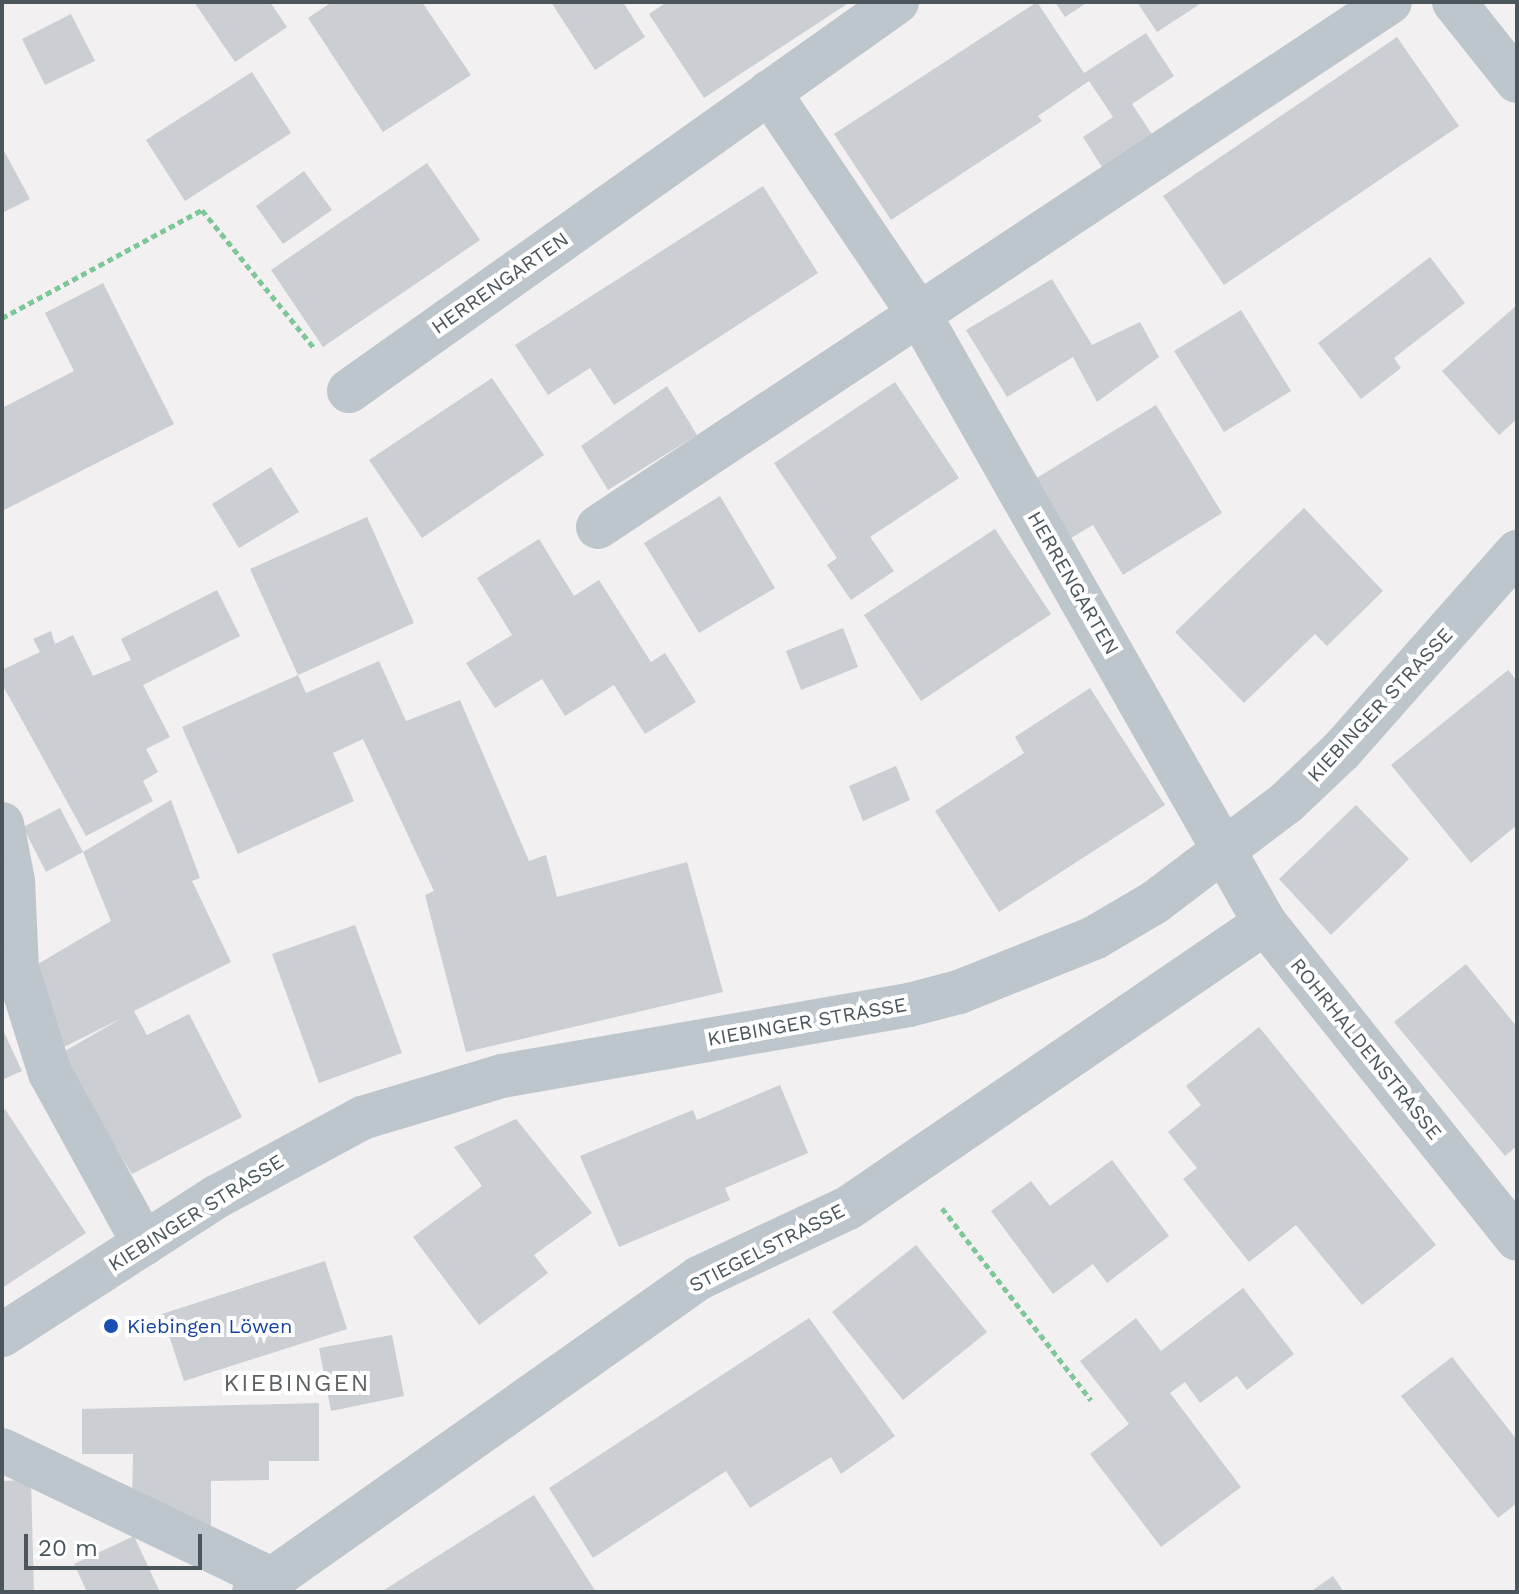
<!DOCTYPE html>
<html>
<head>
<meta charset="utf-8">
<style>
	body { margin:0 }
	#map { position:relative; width:1519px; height:1594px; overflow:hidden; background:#f2f0f1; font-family:"Work Sans",sans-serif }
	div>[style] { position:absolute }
	.building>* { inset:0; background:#cbced2 }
	.path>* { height:5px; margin-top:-2.5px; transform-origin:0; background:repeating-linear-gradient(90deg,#7ec799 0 6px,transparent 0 10px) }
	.minor>* { height:44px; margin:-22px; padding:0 22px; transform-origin:22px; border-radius:22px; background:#bdc6cc }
	.dots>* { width:22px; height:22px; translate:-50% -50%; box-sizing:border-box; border:4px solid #fff; border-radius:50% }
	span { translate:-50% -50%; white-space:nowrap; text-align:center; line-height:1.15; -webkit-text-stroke:8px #fff; paint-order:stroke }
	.street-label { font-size:20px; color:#4a565c }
	.transit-label { font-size:20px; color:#164399 }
	.left { translate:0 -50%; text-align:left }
	.quarter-label { font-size:24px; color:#5d6164; letter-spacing:2px }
	.frame { position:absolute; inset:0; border:4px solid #4a565c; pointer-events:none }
	.scale { position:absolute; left:24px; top:1534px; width:178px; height:36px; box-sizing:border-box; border:4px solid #4a565c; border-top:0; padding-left:10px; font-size:24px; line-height:28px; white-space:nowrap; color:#4a565c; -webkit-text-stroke:6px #fff; paint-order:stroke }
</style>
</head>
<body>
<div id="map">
	<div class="building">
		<i style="clip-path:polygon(194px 2px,270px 2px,287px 27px,235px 62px)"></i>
		<i style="clip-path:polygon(332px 2px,422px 2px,471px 75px,383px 132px,308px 18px)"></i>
		<i style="clip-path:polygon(551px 2px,623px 2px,645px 37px,595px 70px)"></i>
		<i style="clip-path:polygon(667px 2px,850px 2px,704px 98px,649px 14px)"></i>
		<i style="clip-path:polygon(1037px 2px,1084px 73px,1146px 33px,1174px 76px,1132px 104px,1155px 139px,1105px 172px,1083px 137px,1113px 117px,1089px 81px,1038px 116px,1042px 121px,891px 220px,834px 134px)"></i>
		<i style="clip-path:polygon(1055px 2px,1088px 2px,1065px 17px)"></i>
		<i style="clip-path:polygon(1137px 2px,1203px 2px,1157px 32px)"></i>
		<i style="clip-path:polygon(71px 14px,95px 61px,45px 85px,22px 39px)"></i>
		<i style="clip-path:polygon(1397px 37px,1459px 126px,1224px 285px,1163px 196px)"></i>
		<i style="clip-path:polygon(252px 72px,291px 133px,185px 201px,146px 140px)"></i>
		<i style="clip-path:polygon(2px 147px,30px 199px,2px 213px)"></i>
		<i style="clip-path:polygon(427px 163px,480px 240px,323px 347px,271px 270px)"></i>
		<i style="clip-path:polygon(304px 171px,332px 210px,283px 244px,256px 206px)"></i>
		<i style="clip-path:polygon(763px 186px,818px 273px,614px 405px,590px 368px,548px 395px,515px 345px)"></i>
		<i style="clip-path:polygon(1430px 257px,1465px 303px,1394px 358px,1401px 368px,1361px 399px,1318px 343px)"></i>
		<i style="clip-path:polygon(1052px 279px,1092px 345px,1140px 322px,1159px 357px,1097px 402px,1073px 357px,1007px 397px,966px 330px)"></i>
		<i style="clip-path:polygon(103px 283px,174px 424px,2px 511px,2px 408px,74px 371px,45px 313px)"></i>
		<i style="clip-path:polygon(1517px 305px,1517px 419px,1499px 435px,1442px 371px)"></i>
		<i style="clip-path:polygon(1241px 310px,1291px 391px,1224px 432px,1174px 351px)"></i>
		<i style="clip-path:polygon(492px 378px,544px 455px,422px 538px,369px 460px)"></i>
		<i style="clip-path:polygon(895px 382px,959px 478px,870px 537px,894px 571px,851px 600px,827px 565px,837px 558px,774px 463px)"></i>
		<i style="clip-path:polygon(667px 386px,697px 435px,608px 490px,581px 446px)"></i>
		<i style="clip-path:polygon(1156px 405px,1222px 513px,1123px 575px,1093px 525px,1071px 538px,1035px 479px)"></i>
		<i style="clip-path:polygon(271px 467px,299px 512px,239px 548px,212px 504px)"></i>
		<i style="clip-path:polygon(720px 496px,775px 588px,699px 633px,644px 543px)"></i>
		<i style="clip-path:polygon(1304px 508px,1383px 591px,1327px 646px,1315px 634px,1244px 703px,1175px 632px)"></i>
		<i style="clip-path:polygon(367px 517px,414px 623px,298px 675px,306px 693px,379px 661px,406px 721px,460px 700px,529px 861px,546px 855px,557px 897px,687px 862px,723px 992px,466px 1052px,425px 895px,434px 891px,363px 739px,333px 753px,354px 801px,238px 854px,182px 727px,298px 675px,250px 569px)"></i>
		<i style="clip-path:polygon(995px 529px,1051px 614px,921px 701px,864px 615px)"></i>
		<i style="clip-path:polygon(539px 539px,574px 596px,599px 580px,651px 662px,665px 653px,696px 702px,645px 734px,614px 685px,565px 716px,542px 679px,495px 708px,466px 663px,512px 635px,477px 578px)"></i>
		<i style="clip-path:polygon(217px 590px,240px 636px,143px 685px,170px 737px,146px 749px,158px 772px,143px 781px,153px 801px,86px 836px,2px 684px,2px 670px,40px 652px,33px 639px,51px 631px,55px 644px,73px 635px,93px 676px,131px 660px,121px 639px)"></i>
		<i style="clip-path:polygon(843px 628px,858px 667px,801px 690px,786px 651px)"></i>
		<i style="clip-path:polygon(1508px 670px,1517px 681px,1517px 825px,1471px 863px,1391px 765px)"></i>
		<i style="clip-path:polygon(1090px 688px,1165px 805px,999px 912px,935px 811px,1024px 753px,1015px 737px)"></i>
		<i style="clip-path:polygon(896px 766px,910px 800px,863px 821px,849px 786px)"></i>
		<i style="clip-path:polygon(171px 800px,200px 878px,192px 881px,231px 962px,134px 1011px,147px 1035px,189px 1014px,242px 1117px,132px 1174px,58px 1055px,122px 1018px,64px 1047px,26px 971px,111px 921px,83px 852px,46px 872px,23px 827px,60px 808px,83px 852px)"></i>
		<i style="clip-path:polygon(1356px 805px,1409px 859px,1331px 935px,1279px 879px)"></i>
		<i style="clip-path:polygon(355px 925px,402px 1053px,319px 1083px,272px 954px)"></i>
		<i style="clip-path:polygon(1466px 964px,1517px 1027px,1517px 1146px,1505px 1156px,1394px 1022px)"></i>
		<i style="clip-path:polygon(1259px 1027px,1436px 1245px,1362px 1305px,1296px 1225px,1249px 1262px,1183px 1179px,1197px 1168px,1168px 1132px,1201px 1105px,1186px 1086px)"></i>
		<i style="clip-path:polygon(2px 1028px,22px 1071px,2px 1080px)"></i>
		<i style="clip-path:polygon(780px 1085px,808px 1153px,725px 1188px,730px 1200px,619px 1247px,580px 1156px,693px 1110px,697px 1120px)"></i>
		<i style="clip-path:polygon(5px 1109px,86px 1233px,2px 1288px,2px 1111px)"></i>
		<i style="clip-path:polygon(516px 1119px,592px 1213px,534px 1255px,548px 1273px,479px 1325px,413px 1237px,482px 1186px,454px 1147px)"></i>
		<i style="clip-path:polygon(1112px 1160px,1169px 1236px,1107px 1283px,1093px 1264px,1053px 1294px,991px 1211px,1031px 1181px,1050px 1206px)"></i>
		<i style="clip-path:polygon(916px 1245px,987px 1332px,903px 1400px,832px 1312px)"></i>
		<i style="clip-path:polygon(325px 1261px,347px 1329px,184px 1381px,162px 1314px)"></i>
		<i style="clip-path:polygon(1243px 1288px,1294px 1354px,1247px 1390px,1237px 1376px,1200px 1403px,1185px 1382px,1170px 1393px,1241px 1487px,1161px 1547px,1090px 1454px,1129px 1424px,1080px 1361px,1136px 1318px,1161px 1351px)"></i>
		<i style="clip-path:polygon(809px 1318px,895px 1436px,841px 1474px,831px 1457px,750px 1508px,726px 1471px,593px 1558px,549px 1488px)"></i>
		<i style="clip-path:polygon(392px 1335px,404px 1396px,331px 1411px,319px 1348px)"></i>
		<i style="clip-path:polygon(1452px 1357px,1517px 1440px,1517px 1503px,1498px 1518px,1401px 1396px)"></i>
		<i style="clip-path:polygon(319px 1403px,319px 1461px,269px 1461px,269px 1480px,211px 1481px,211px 1526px,132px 1498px,133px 1454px,82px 1454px,82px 1409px)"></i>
		<i style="clip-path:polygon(31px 1480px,34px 1592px,2px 1592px,2px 1481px)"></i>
		<i style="clip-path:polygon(534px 1495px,596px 1592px,381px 1592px)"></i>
		<i style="clip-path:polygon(134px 1536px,159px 1590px,87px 1592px,74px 1564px)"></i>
		<i style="clip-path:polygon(1333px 1576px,1344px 1592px,1310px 1592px)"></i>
	</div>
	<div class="path">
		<i style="left:2px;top:318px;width:227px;rotate:-28.4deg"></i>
		<i style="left:202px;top:210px;width:179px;rotate:50.9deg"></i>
		<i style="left:942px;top:1208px;width:243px;rotate:52.2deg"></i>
	</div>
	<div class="minor">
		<i style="left:1454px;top:2px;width:101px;rotate:51.4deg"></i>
		<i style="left:769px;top:92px;width:268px;rotate:56deg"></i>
		<i style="left:919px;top:314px;width:700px;rotate:60.4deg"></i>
		<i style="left:1265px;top:923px;width:404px;rotate:51.4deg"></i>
		<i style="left:349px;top:391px;width:672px;rotate:-35.37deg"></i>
		<i style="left:598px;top:527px;width:950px;rotate:-33.54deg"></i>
		<i style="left:2px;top:824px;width:58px;rotate:79.1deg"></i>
		<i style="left:13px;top:881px;width:87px;rotate:87.4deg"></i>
		<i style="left:17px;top:968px;width:110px;rotate:72.6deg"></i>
		<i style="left:50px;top:1073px;width:195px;rotate:61.2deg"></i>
		<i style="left:2px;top:1335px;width:257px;rotate:-32.8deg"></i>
		<i style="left:218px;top:1196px;width:164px;rotate:-28.4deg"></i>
		<i style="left:362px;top:1118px;width:146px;rotate:-16.7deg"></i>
		<i style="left:502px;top:1076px;width:413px;rotate:-9.9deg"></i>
		<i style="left:909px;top:1005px;width:52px;rotate:-14.6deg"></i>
		<i style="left:959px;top:992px;width:145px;rotate:-21.8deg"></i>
		<i style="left:1094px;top:938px;width:71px;rotate:-30.5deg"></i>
		<i style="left:1155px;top:902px;width:164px;rotate:-37.1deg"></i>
		<i style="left:1286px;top:803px;width:76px;rotate:-43.4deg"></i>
		<i style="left:1341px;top:751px;width:266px;rotate:-48.5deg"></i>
		<i style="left:2px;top:1450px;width:301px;rotate:25.6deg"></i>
		<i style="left:254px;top:1592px;width:545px;rotate:-35.21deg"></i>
		<i style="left:699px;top:1278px;width:165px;rotate:-25.2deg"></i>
		<i style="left:848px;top:1208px;width:505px;rotate:-34.35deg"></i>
	</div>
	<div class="dots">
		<i style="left:111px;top:1326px;background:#1a4fb4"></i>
	</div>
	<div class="street-label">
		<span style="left:500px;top:283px;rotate:-35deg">HERRENGARTEN</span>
		<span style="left:1073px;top:583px;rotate:60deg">HERRENGARTEN</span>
		<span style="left:1380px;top:705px;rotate:-47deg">KIEBINGER STRASSE</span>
		<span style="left:807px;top:1022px;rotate:-10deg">KIEBINGER STRASSE</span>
		<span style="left:1366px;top:1049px;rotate:51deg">ROHRHALDENSTRASSE</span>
		<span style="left:196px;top:1213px;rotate:-32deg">KIEBINGER STRASSE</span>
		<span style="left:767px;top:1248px;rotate:-27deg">STIEGELSTRASSE</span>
	</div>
	<div class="transit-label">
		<span class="left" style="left:127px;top:1326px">Kiebingen Löwen</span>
	</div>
	<div class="quarter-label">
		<span style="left:297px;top:1384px">KIEBINGEN</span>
	</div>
	<div class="frame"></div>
	<div class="scale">20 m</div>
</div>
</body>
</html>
